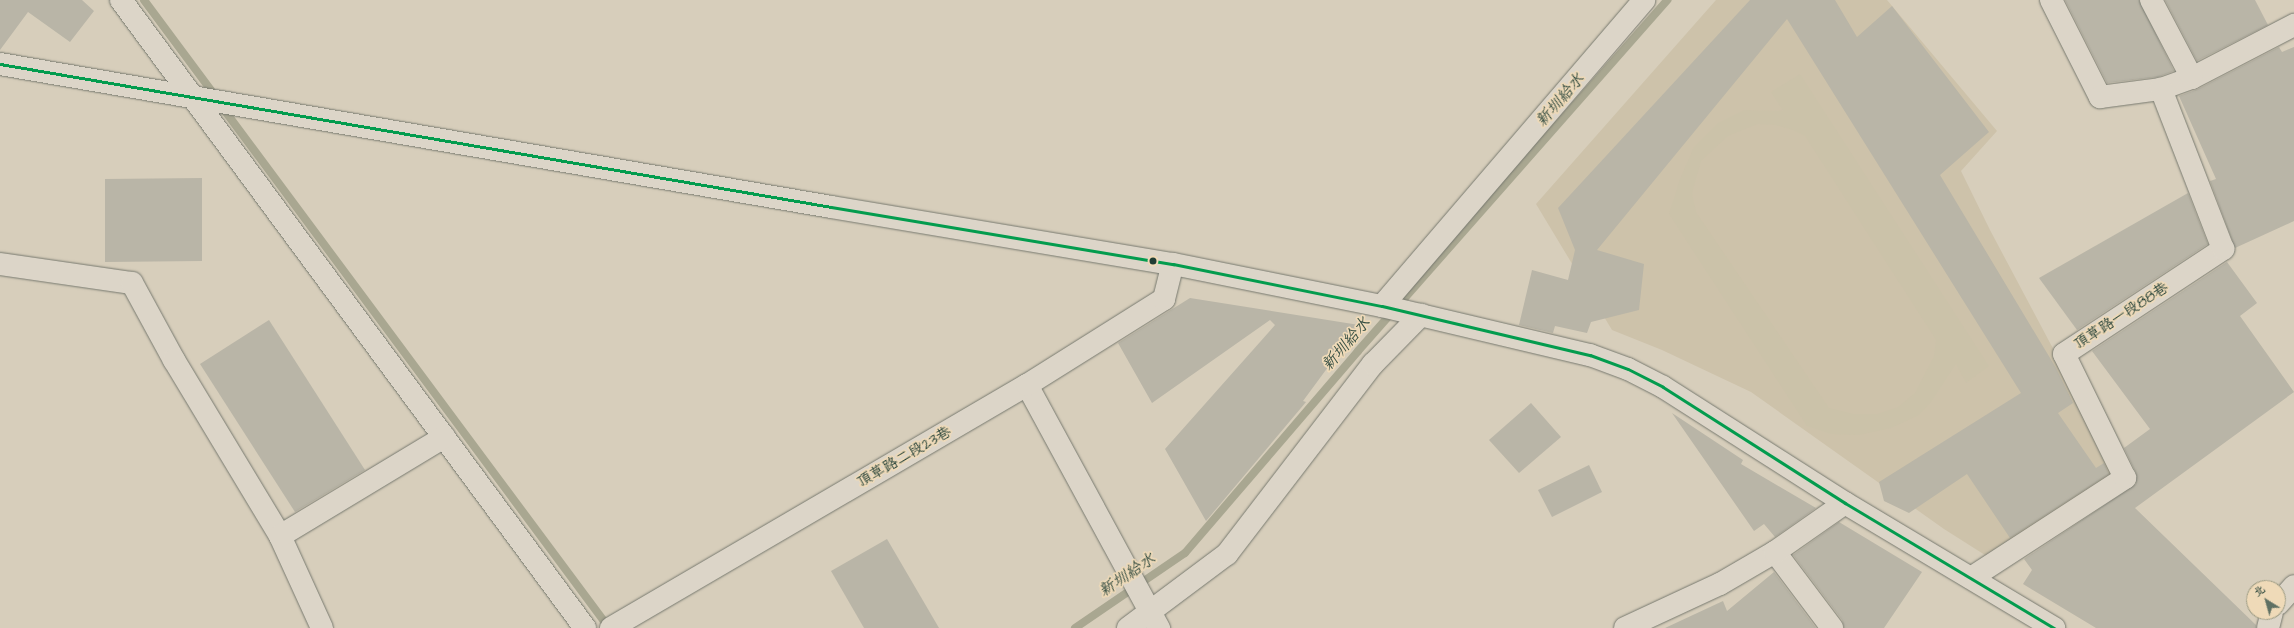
<!DOCTYPE html>
<html>
<head>
<meta charset="utf-8">
<style>
	body { margin:0 }
	#map { position:relative; width:2294px; height:628px; overflow:hidden; background:#d7cebb; font-family:"Architects Daughter","LXGW WenKai TC",sans-serif }
	div>[style] { position:absolute }
	.built>* { inset:0; background:#cdc2aa }
	.green>* { inset:0; background:#cbc2a9 }
	.stream>* { height:8px; margin:-4px; padding:0 4px; transform-origin:4px; border-radius:4px; background:#a9a791 }
	.building>* { inset:0; background:#b9b5a7 }
	.roads { filter:drop-shadow(0 0 1px #77796f) drop-shadow(0 0 1px #77796f) }
	.minor>* { height:22px; margin:-11px; padding:0 11px; transform-origin:11px; border-radius:11px; background:#dcd5c8 }
	.bus-1>* { height:3px; margin:-1.5px; padding:0 1.5px; transform-origin:1.5px; border-radius:1.5px; background:#039c4e }
	.dots>* { width:11px; height:11px; translate:-50% -50%; box-sizing:border-box; border:2px solid #efdab8; border-radius:50% }
	span { translate:-50% -50%; white-space:nowrap; text-align:center; line-height:1.15; -webkit-text-stroke:3.5px #efdab8; paint-order:stroke }
	.street-label { font-size:15px; color:#1f3d34 }
	.water-label { font-size:16px; color:#374f43; font-style:italic }
	.north { position:absolute; left:2246px; top:580px; width:40px; height:40px; box-sizing:border-box; background:#efdab8; border:1px solid #9c9b83; border-radius:50%; rotate:323deg; font-size:11px; font-weight:700; line-height:16px; text-align:center; color:#1f3d34 }
	.north::after { content:''; display:block; margin:auto; width:14px; height:18px; background:#5f7063; clip-path:polygon(50% 0,100% 100%,50% 72%,0 100%) }
</style>
</head>
<body>
<div id="map">
	<div class="built">
		<i style="clip-path:polygon(1716px 0,1887px 0,1997px 131px,1961px 171px,1990px 230px,2100px 437px,2125px 478px,1996px 562px,1944px 529px,1751px 392px,1662px 350px,1612px 330px,1536px 204px)"></i>
	</div>
	<div class="green">
		<i style="clip-path:polygon(evenodd,1800px 74px,1989px 366px,1966px 383px,1956px 364px,1931px 402px,1919px 415px,1891px 428px,1859px 435px,1831px 434px,1807px 426px,1669px 214px,1680px 179px,1694px 147px,1718px 123px,1744px 110px,1783px 111px,1771px 92px,1800px 74px,1758px 124px,1776px 125px,1793px 130px,1805px 136px,1936px 340px,1934px 356px,1915px 393px,1898px 407px,1877px 414px,1853px 414px,1829px 408px,1696px 212px,1692px 193px,1701px 161px,1728px 136px,1758px 124px)"></i>
	</div>
	<div class="stream">
		<i style="left:144px;top:0;width:121px;rotate:53.4deg"></i>
		<i style="left:222px;top:107px;width:649px;rotate:53.39deg"></i>
		<i style="left:1075px;top:628px;width:133px;rotate:-34.3deg"></i>
		<i style="left:1185px;top:553px;width:266px;rotate:-49.4deg"></i>
		<i style="left:1358px;top:351px;width:468px;rotate:-48.6deg"></i>
	</div>
	<div class="building">
		<i style="clip-path:polygon(0 0,82px 0,94px 11px,70px 42px,28px 12px,0 50px)"></i>
		<i style="clip-path:polygon(1750px 0,1835px 0,1857px 37px,1892px 6px,1989px 132px,1940px 175px,2056px 368px,2073px 403px,2058px 413px,2096px 468px,2104px 463px,2109px 474px,2010px 538px,1967px 474px,1909px 513px,1884px 501px,1879px 482px,2021px 393px,1787px 19px,1597px 250px,1644px 264px,1639px 310px,1591px 322px,1587px 333px,1555px 326px,1553px 333px,1519px 325px,1532px 270px,1568px 280px,1575px 250px,1558px 208px)"></i>
		<i style="clip-path:polygon(2065px 0,2139px 0,2174px 71px,2158px 77px,2107px 83px)"></i>
		<i style="clip-path:polygon(2165px 0,2255px 0,2268px 25px,2197px 61px)"></i>
		<i style="clip-path:polygon(2279px 47px,2282px 52px,2294px 47px,2294px 221px,2235px 248px,2210px 181px,2216px 179px,2179px 96px,2198px 89px)"></i>
		<i style="clip-path:polygon(202px 178px,202px 261px,105px 262px,105px 179px)"></i>
		<i style="clip-path:polygon(2188px 193px,2208px 244px,2077px 330px,2039px 278px)"></i>
		<i style="clip-path:polygon(2227px 262px,2257px 303px,2240px 316px,2294px 392px,2135px 508px,2256px 625px,2256px 628px,2096px 628px,2023px 584px,2032px 570px,2024px 559px,2136px 484px,2136px 473px,2124px 448px,2150px 429px,2092px 351px)"></i>
		<i style="clip-path:polygon(1190px 298px,1359px 325px,1303px 401px,1306px 402px,1206px 521px,1165px 449px,1275px 325px,1270px 320px,1152px 403px,1118px 343px)"></i>
		<i style="clip-path:polygon(269px 320px,365px 470px,295px 512px,200px 364px)"></i>
		<i style="clip-path:polygon(1531px 403px,1561px 437px,1519px 473px,1489px 440px)"></i>
		<i style="clip-path:polygon(1672px 413px,1743px 460px,1741px 464px,1816px 508px,1775px 537px,1764px 524px,1754px 531px)"></i>
		<i style="clip-path:polygon(1589px 465px,1602px 492px,1552px 517px,1538px 490px)"></i>
		<i style="clip-path:polygon(1839px 522px,1922px 572px,1884px 628px,1844px 628px,1842px 620px,1793px 555px)"></i>
		<i style="clip-path:polygon(887px 539px,939px 628px,864px 628px,831px 571px)"></i>
		<i style="clip-path:polygon(1774px 572px,1816px 628px,1665px 628px,1723px 601px,1727px 611px)"></i>
	</div>
	<div class="roads">
		<div class="minor">
			<i style="left:121px;top:0;width:781px;rotate:53.54deg"></i>
			<i style="left:2051px;top:0;width:109px;rotate:63.2deg"></i>
			<i style="left:2100px;top:97px;width:62px;rotate:-7.5deg"></i>
			<i style="left:2161px;top:89px;width:33px;rotate:-20deg"></i>
			<i style="left:2192px;top:78px;width:115px;rotate:-27.5deg"></i>
			<i style="left:2151px;top:0;width:88px;rotate:62.3deg"></i>
			<i style="left:0;top:64px;width:843px;rotate:9.76deg"></i>
			<i style="left:831px;top:207px;width:347px;rotate:9.5deg"></i>
			<i style="left:1173px;top:264px;width:213px;rotate:11.4deg"></i>
			<i style="left:1382px;top:306px;width:214px;rotate:13.3deg"></i>
			<i style="left:1590px;top:355px;width:40px;rotate:20.2deg"></i>
			<i style="left:1628px;top:369px;width:39px;rotate:27deg"></i>
			<i style="left:1663px;top:387px;width:216px;rotate:32.5deg"></i>
			<i style="left:1845px;top:503px;width:244px;rotate:30.9deg"></i>
			<i style="left:0;top:264px;width:133px;rotate:8.2deg"></i>
			<i style="left:132px;top:283px;width:88px;rotate:61.4deg"></i>
			<i style="left:174px;top:360px;width:205px;rotate:58.9deg"></i>
			<i style="left:1382px;top:306px;width:403px;rotate:-49.4deg"></i>
			<i style="left:1027px;top:385px;width:277px;rotate:61.5deg"></i>
			<i style="left:1775px;top:552px;width:95px;rotate:53.1deg"></i>
			<i style="left:1971px;top:578px;width:184px;rotate:-33deg"></i>
			<i style="left:2125px;top:478px;width:138px;rotate:-116.2deg"></i>
			<i style="left:2064px;top:354px;width:191px;rotate:-33.4deg"></i>
			<i style="left:2223px;top:249px;width:172px;rotate:-111.2deg"></i>
			<i style="left:2278px;top:604px;width:24px;rotate:-48deg"></i>
			<i style="left:322px;top:628px;width:101px;rotate:-114.5deg"></i>
			<i style="left:280px;top:536px;width:192px;rotate:-31.1deg"></i>
			<i style="left:611px;top:628px;width:482px;rotate:-30.3deg"></i>
			<i style="left:1027px;top:385px;width:162px;rotate:-32.1deg"></i>
			<i style="left:1164px;top:299px;width:36px;rotate:-76deg"></i>
			<i style="left:1128px;top:628px;width:124px;rotate:-36.8deg"></i>
			<i style="left:1227px;top:554px;width:240px;rotate:-52.5deg"></i>
			<i style="left:1373px;top:364px;width:69px;rotate:-45.6deg"></i>
			<i style="left:1625px;top:628px;width:105px;rotate:-24.9deg"></i>
			<i style="left:1720px;top:584px;width:64px;rotate:-30.2deg"></i>
			<i style="left:1775px;top:552px;width:85px;rotate:-35deg"></i>
			<i style="left:2268px;top:628px;width:16px;rotate:-76deg"></i>
		</div>
	</div>
	<div class="bus-1">
		<i style="left:0;top:64px;width:843px;rotate:9.76deg"></i>
		<i style="left:831px;top:207px;width:347px;rotate:9.5deg"></i>
		<i style="left:1173px;top:264px;width:213px;rotate:11.4deg"></i>
		<i style="left:1382px;top:306px;width:214px;rotate:13.3deg"></i>
		<i style="left:1590px;top:355px;width:40px;rotate:20.2deg"></i>
		<i style="left:1628px;top:369px;width:39px;rotate:27deg"></i>
		<i style="left:1663px;top:387px;width:216px;rotate:32.5deg"></i>
		<i style="left:1845px;top:503px;width:244px;rotate:30.9deg"></i>
	</div>
	<div class="dots">
		<i style="left:1153px;top:261px;background:#1f3d34"></i>
	</div>
	<div class="street-label">
		<span style="left:2121px;top:316px;rotate:-33deg">頂草路一段88巷</span>
		<span style="left:904px;top:457px;rotate:-30deg">頂草路二段23巷</span>
	</div>
	<div class="water-label">
		<span style="left:1560px;top:100px;rotate:-49deg">新圳給水</span>
		<span style="left:1346px;top:344px;rotate:-49deg">新圳給水</span>
		<span style="left:1127px;top:575px;rotate:-34deg">新圳給水</span>
	</div>
	<div class="north">北</div>
</div>
</body>
</html>
